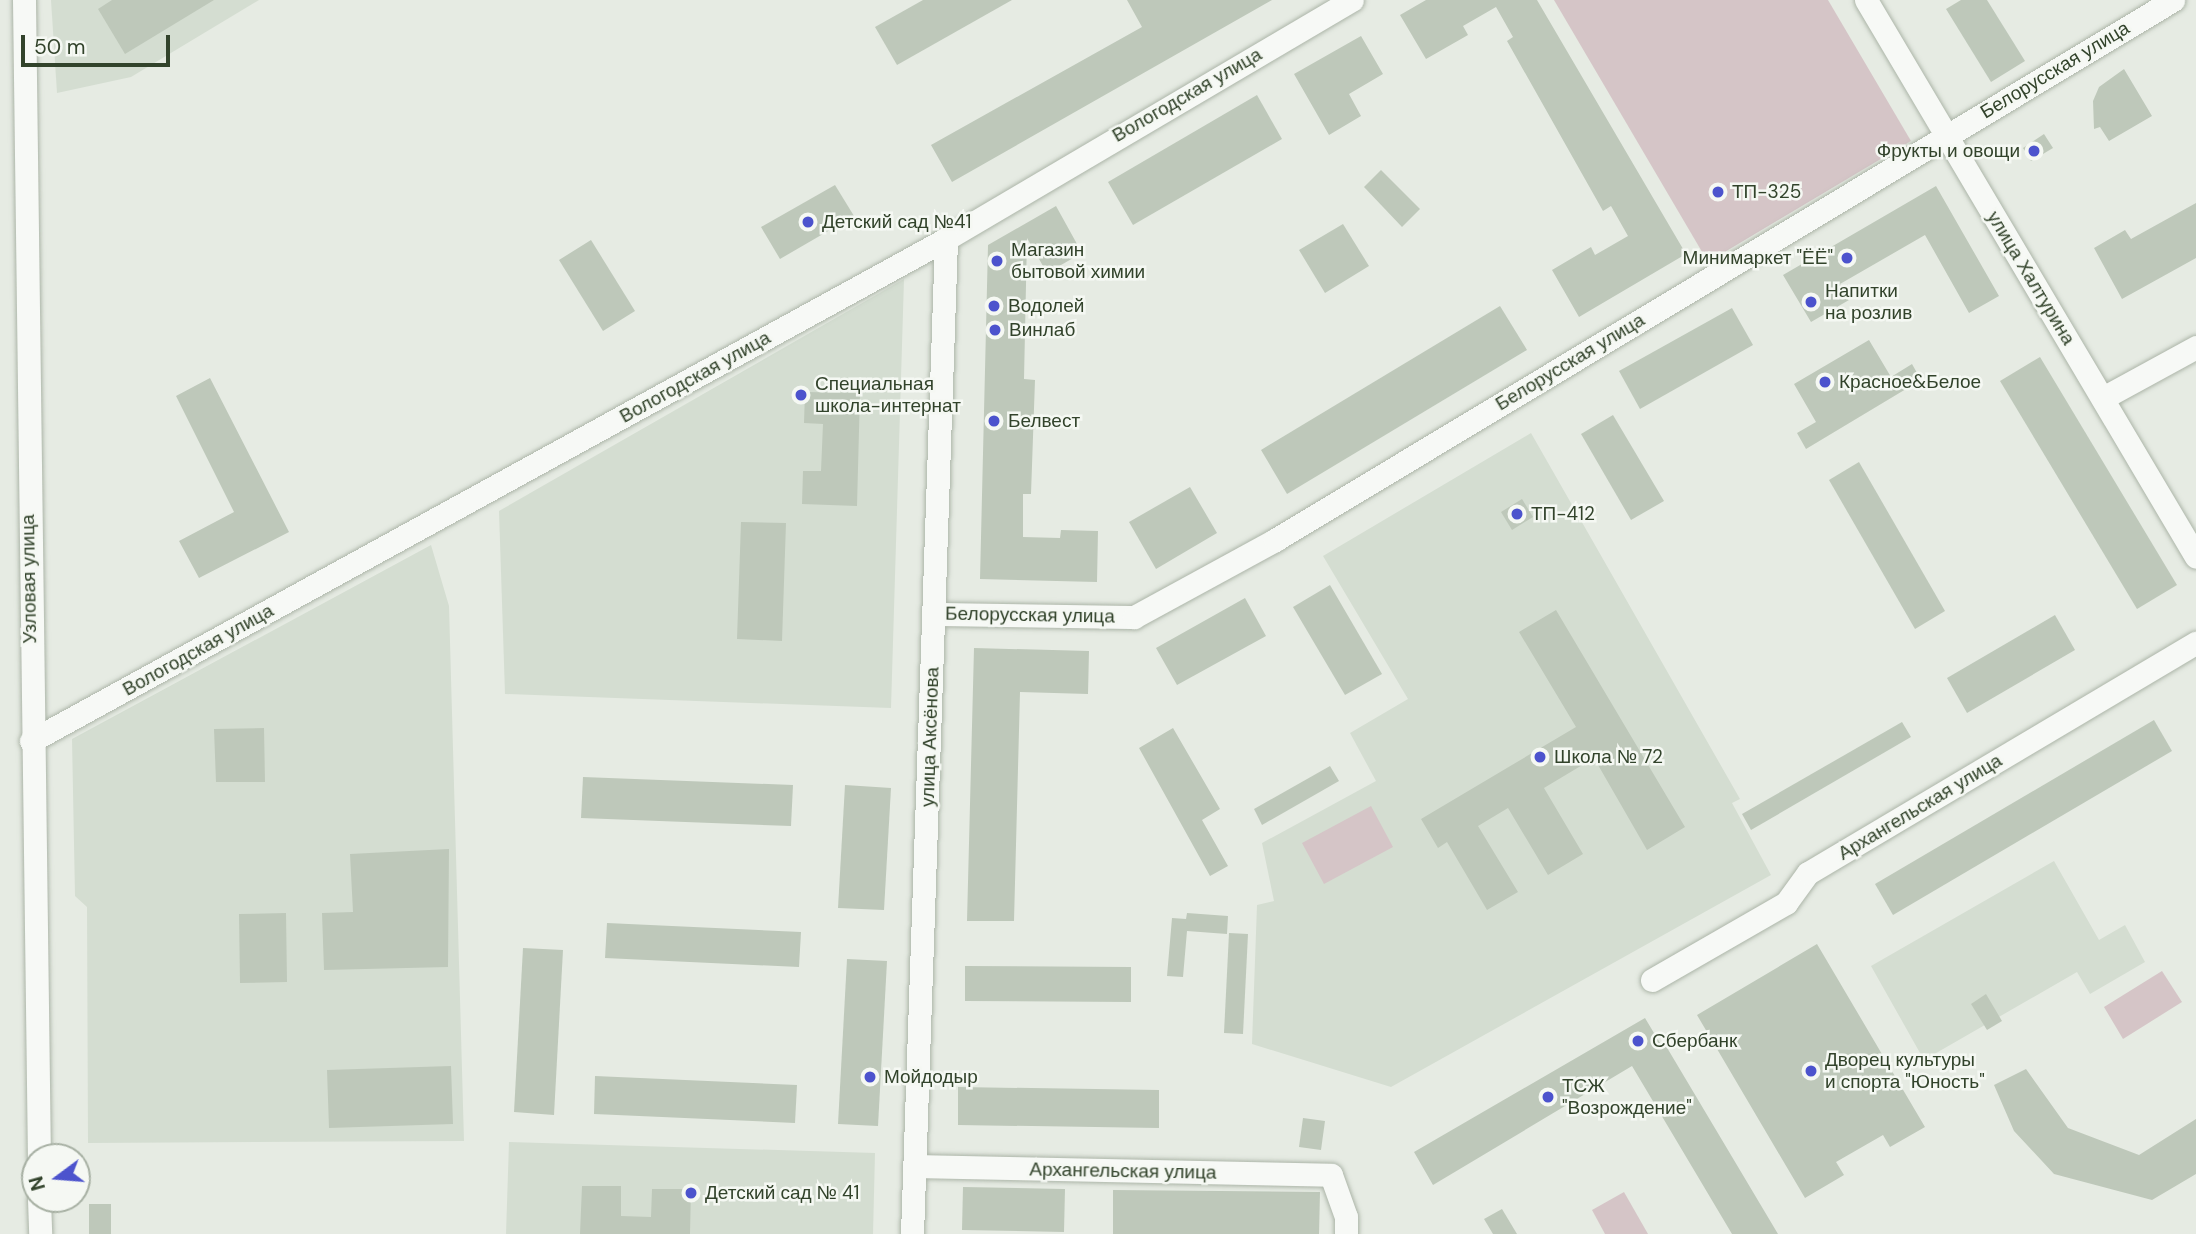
<!DOCTYPE html>
<html>
<head>
<meta charset="utf-8">
<style>
	body { margin:0 }
	#map { position:relative; width:2196px; height:1234px; overflow:hidden; background:#e6ebe3; font-family:"DM Sans",sans-serif }
	div>[style] { position:absolute }
	.built>* { inset:0; background:#d4ddd1 }
	.green>* { inset:0; background:#d5c5c7 }
	.building>* { inset:0; background:#bec8ba }
	.roads { filter:drop-shadow(0 0 2px #acb5a8) drop-shadow(0 0 2px #acb5a8) }
	.minor>* { height:23px; margin:-11.5px; padding:0 11.5px; transform-origin:11.5px; border-radius:11.5px; background:#f7f9f6 }
	.dots>* { width:19px; height:19px; translate:-50% -50%; box-sizing:border-box; border:4px solid #f5f8f3; border-radius:50% }
	span { translate:-50% -50%; white-space:nowrap; text-align:center; line-height:1.15; -webkit-text-stroke:5px #f5f8f3; paint-order:stroke }
	.street-label { font-size:19px; color:#32432b }
	.poi-label { font-size:19px; color:#32432b }
	.right { translate:-100% -50%; text-align:right }
	.left { translate:0 -50%; text-align:left }
	.north { position:absolute; left:21px; top:1143px; width:70px; height:70px; box-sizing:border-box; background:#f5f8f3; border:2px solid #a7b0a3; border-radius:50%; rotate:254deg; font-size:19px; font-weight:700; line-height:28px; text-align:center; color:#32432b }
	.north::after { content:''; display:block; margin:auto; width:24px; height:32px; background:#4c53cd; clip-path:polygon(50% 0,100% 100%,50% 72%,0 100%) }
	.scale { position:absolute; left:21px; top:35px; width:149px; height:32px; box-sizing:border-box; border:4px solid #32432b; border-top:0; padding-left:9px; font-size:21px; line-height:24px; white-space:nowrap; color:#32432b; -webkit-text-stroke:5px #f5f8f3; paint-order:stroke }
</style>
</head>
<body>
<div id="map">
	<div class="built">
		<i style="clip-path:polygon(51px 0,259px 0,131px 77px,57px 93px)"></i>
		<i style="clip-path:polygon(904px 279px,891px 708px,505px 694px,499px 511px)"></i>
		<i style="clip-path:polygon(1531px 433px,1740px 799px,1732px 803px,1771px 875px,1391px 1087px,1252px 1044px,1257px 905px,1274px 901px,1262px 843px,1376px 781px,1350px 733px,1408px 699px,1323px 556px)"></i>
		<i style="clip-path:polygon(431px 545px,449px 606px,464px 1141px,88px 1143px,87px 907px,75px 896px,72px 739px)"></i>
		<i style="clip-path:polygon(2054px 861px,2099px 940px,2125px 925px,2145px 962px,2090px 994px,2077px 972px,1924px 1060px,1871px 966px)"></i>
		<i style="clip-path:polygon(509px 1142px,875px 1153px,873px 1234px,506px 1234px)"></i>
	</div>
	<div class="green">
		<i style="clip-path:polygon(1554px 0,1828px 0,1911px 141px,1708px 262px)"></i>
		<i style="clip-path:polygon(1371px 806px,1393px 847px,1324px 884px,1302px 843px)"></i>
		<i style="clip-path:polygon(2162px 971px,2182px 1002px,2123px 1039px,2104px 1007px)"></i>
		<i style="clip-path:polygon(1624px 1192px,1648px 1234px,1605px 1234px,1592px 1210px)"></i>
	</div>
	<div class="building">
		<i style="clip-path:polygon(112px 0,214px 0,125px 54px,98px 9px)"></i>
		<i style="clip-path:polygon(923px 0,1012px 0,897px 65px,875px 27px)"></i>
		<i style="clip-path:polygon(1127px 0,1272px 0,952px 182px,931px 145px,1142px 27px)"></i>
		<i style="clip-path:polygon(1426px 0,1537px 0,1686px 254px,1579px 317px,1552px 270px,1591px 247px,1595px 255px,1628px 236px,1611px 206px,1603px 211px,1507px 41px,1513px 37px,1496px 7px,1463px 26px,1468px 35px,1426px 59px,1400px 15px)"></i>
		<i style="clip-path:polygon(1961px 0,1987px 0,2025px 61px,1991px 82px,1946px 9px)"></i>
		<i style="clip-path:polygon(1361px 36px,1383px 74px,1349px 94px,1361px 116px,1329px 135px,1294px 74px)"></i>
		<i style="clip-path:polygon(2124px 69px,2152px 116px,2109px 141px,2100px 127px,2094px 129px,2093px 101px,2099px 87px)"></i>
		<i style="clip-path:polygon(1257px 95px,1282px 139px,1133px 225px,1108px 182px)"></i>
		<i style="clip-path:polygon(2044px 134px,2053px 148px,2031px 161px,2023px 148px)"></i>
		<i style="clip-path:polygon(1381px 170px,1420px 209px,1402px 227px,1364px 187px)"></i>
		<i style="clip-path:polygon(835px 185px,854px 216px,780px 259px,761px 227px)"></i>
		<i style="clip-path:polygon(1936px 186px,1999px 296px,1969px 313px,1925px 235px,1840px 284px,1849px 300px,1811px 322px,1783px 275px)"></i>
		<i style="clip-path:polygon(2196px 203px,2196px 258px,2122px 299px,2094px 248px,2125px 230px,2131px 239px)"></i>
		<i style="clip-path:polygon(1056px 206px,1082px 253px,1047px 273px,1027px 238px,1024px 379px,1035px 380px,1031px 494px,1023px 494px,1023px 537px,1060px 538px,1061px 530px,1098px 531px,1097px 582px,980px 579px,988px 245px)"></i>
		<i style="clip-path:polygon(1343px 224px,1369px 266px,1325px 293px,1299px 250px)"></i>
		<i style="clip-path:polygon(591px 240px,635px 311px,603px 331px,559px 260px)"></i>
		<i style="clip-path:polygon(1500px 306px,1527px 350px,1287px 494px,1261px 450px)"></i>
		<i style="clip-path:polygon(1732px 308px,1753px 345px,1640px 409px,1619px 371px)"></i>
		<i style="clip-path:polygon(1869px 340px,1891px 377px,1912px 364px,1921px 380px,1806px 449px,1797px 433px,1816px 422px,1794px 384px)"></i>
		<i style="clip-path:polygon(2040px 357px,2177px 585px,2137px 609px,2000px 381px)"></i>
		<i style="clip-path:polygon(210px 378px,289px 532px,199px 578px,179px 541px,234px 512px,176px 396px)"></i>
		<i style="clip-path:polygon(805px 392px,860px 393px,857px 506px,802px 504px,803px 471px,821px 471px,823px 424px,804px 423px)"></i>
		<i style="clip-path:polygon(1613px 415px,1664px 501px,1631px 520px,1581px 434px)"></i>
		<i style="clip-path:polygon(1859px 462px,1945px 611px,1915px 629px,1829px 480px)"></i>
		<i style="clip-path:polygon(1190px 487px,1217px 533px,1156px 569px,1129px 522px)"></i>
		<i style="clip-path:polygon(1522px 499px,1533px 517px,1512px 530px,1501px 512px)"></i>
		<i style="clip-path:polygon(741px 522px,786px 523px,782px 641px,737px 639px)"></i>
		<i style="clip-path:polygon(1330px 585px,1382px 674px,1345px 695px,1293px 607px)"></i>
		<i style="clip-path:polygon(1245px 598px,1266px 636px,1177px 685px,1156px 648px)"></i>
		<i style="clip-path:polygon(1556px 610px,1685px 827px,1647px 850px,1594px 758px,1544px 788px,1583px 854px,1548px 875px,1508px 808px,1478px 826px,1518px 892px,1487px 910px,1447px 842px,1438px 848px,1421px 819px,1576px 727px,1519px 632px)"></i>
		<i style="clip-path:polygon(2055px 615px,2075px 650px,1967px 713px,1947px 678px)"></i>
		<i style="clip-path:polygon(974px 648px,1089px 651px,1088px 694px,1020px 692px,1014px 921px,967px 921px)"></i>
		<i style="clip-path:polygon(2154px 720px,2172px 751px,1893px 915px,1875px 884px)"></i>
		<i style="clip-path:polygon(1902px 722px,1911px 737px,1751px 830px,1742px 814px)"></i>
		<i style="clip-path:polygon(264px 728px,265px 782px,216px 782px,214px 729px)"></i>
		<i style="clip-path:polygon(1173px 728px,1220px 809px,1202px 820px,1228px 866px,1210px 876px,1139px 748px)"></i>
		<i style="clip-path:polygon(1330px 766px,1339px 781px,1262px 825px,1254px 809px)"></i>
		<i style="clip-path:polygon(583px 777px,793px 785px,791px 826px,581px 818px)"></i>
		<i style="clip-path:polygon(845px 785px,891px 788px,884px 910px,838px 908px)"></i>
		<i style="clip-path:polygon(449px 849px,448px 967px,324px 970px,322px 913px,353px 912px,350px 854px)"></i>
		<i style="clip-path:polygon(286px 913px,287px 982px,240px 983px,239px 914px)"></i>
		<i style="clip-path:polygon(1187px 913px,1228px 916px,1227px 934px,1187px 931px,1183px 977px,1167px 976px,1172px 918px,1186px 919px)"></i>
		<i style="clip-path:polygon(607px 923px,801px 932px,799px 967px,605px 958px)"></i>
		<i style="clip-path:polygon(1229px 933px,1248px 934px,1243px 1034px,1224px 1033px)"></i>
		<i style="clip-path:polygon(1817px 944px,1925px 1127px,1890px 1147px,1883px 1135px,1836px 1162px,1844px 1175px,1805px 1198px,1697px 1015px)"></i>
		<i style="clip-path:polygon(523px 948px,563px 950px,554px 1115px,514px 1112px)"></i>
		<i style="clip-path:polygon(847px 959px,887px 961px,878px 1126px,838px 1124px)"></i>
		<i style="clip-path:polygon(965px 966px,1131px 967px,1131px 1002px,965px 1001px)"></i>
		<i style="clip-path:polygon(1986px 994px,2002px 1021px,1987px 1030px,1971px 1004px)"></i>
		<i style="clip-path:polygon(1645px 1018px,1663px 1048px,1666px 1046px,1778px 1234px,1732px 1234px,1632px 1066px,1433px 1185px,1414px 1152px)"></i>
		<i style="clip-path:polygon(451px 1066px,453px 1124px,329px 1128px,327px 1070px)"></i>
		<i style="clip-path:polygon(2026px 1069px,2068px 1128px,2139px 1155px,2196px 1119px,2196px 1174px,2152px 1200px,2054px 1174px,2014px 1131px,1994px 1085px)"></i>
		<i style="clip-path:polygon(595px 1076px,797px 1085px,795px 1123px,594px 1114px)"></i>
		<i style="clip-path:polygon(958px 1087px,1159px 1090px,1159px 1128px,958px 1125px)"></i>
		<i style="clip-path:polygon(1303px 1118px,1325px 1121px,1321px 1150px,1299px 1147px)"></i>
		<i style="clip-path:polygon(582px 1186px,621px 1186px,621px 1216px,651px 1217px,652px 1189px,691px 1189px,690px 1234px,580px 1234px)"></i>
		<i style="clip-path:polygon(963px 1187px,1065px 1189px,1064px 1232px,962px 1230px)"></i>
		<i style="clip-path:polygon(1113px 1190px,1320px 1192px,1319px 1234px,1113px 1234px)"></i>
		<i style="clip-path:polygon(89px 1204px,111px 1204px,111px 1234px,89px 1234px)"></i>
		<i style="clip-path:polygon(1502px 1209px,1517px 1234px,1493px 1234px,1484px 1219px)"></i>
	</div>
	<div class="roads">
		<div class="minor">
			<i style="left:24px;top:0;width:1157px;rotate:89.26deg"></i>
			<i style="left:1866px;top:0;width:647px;rotate:59.35deg"></i>
			<i style="left:2103px;top:398px;width:106px;rotate:-28.7deg"></i>
			<i style="left:935px;top:614px;width:199px;rotate:0.9deg"></i>
			<i style="left:1134px;top:617px;width:161px;rotate:-28.6deg"></i>
			<i style="left:1275px;top:540px;width:1048px;rotate:-31.02deg"></i>
			<i style="left:31px;top:741px;width:1044px;rotate:-28.75deg"></i>
			<i style="left:946px;top:239px;width:471px;rotate:-30.5deg"></i>
			<i style="left:1652px;top:980px;width:155px;rotate:-29.9deg"></i>
			<i style="left:1786px;top:903px;width:37px;rotate:-54deg"></i>
			<i style="left:1808px;top:873px;width:451px;rotate:-30.7deg"></i>
			<i style="left:914px;top:1166px;width:417px;rotate:1.2deg"></i>
			<i style="left:1331px;top:1175px;width:45px;rotate:70.3deg"></i>
			<i style="left:1346px;top:1217px;width:17px;rotate:90deg"></i>
			<i style="left:39px;top:1199px;width:35px;rotate:88deg"></i>
			<i style="left:912px;top:1234px;width:996px;rotate:-88.04deg"></i>
		</div>
	</div>
	<div class="dots">
		<i style="left:2034px;top:151px;background:#4c53cd"></i>
		<i style="left:1718px;top:192px;background:#4c53cd"></i>
		<i style="left:808px;top:222px;background:#4c53cd"></i>
		<i style="left:1847px;top:258px;background:#4c53cd"></i>
		<i style="left:997px;top:261px;background:#4c53cd"></i>
		<i style="left:1811px;top:302px;background:#4c53cd"></i>
		<i style="left:994px;top:306px;background:#4c53cd"></i>
		<i style="left:995px;top:330px;background:#4c53cd"></i>
		<i style="left:1825px;top:382px;background:#4c53cd"></i>
		<i style="left:801px;top:395px;background:#4c53cd"></i>
		<i style="left:994px;top:421px;background:#4c53cd"></i>
		<i style="left:1517px;top:514px;background:#4c53cd"></i>
		<i style="left:1540px;top:757px;background:#4c53cd"></i>
		<i style="left:1638px;top:1041px;background:#4c53cd"></i>
		<i style="left:1811px;top:1071px;background:#4c53cd"></i>
		<i style="left:870px;top:1077px;background:#4c53cd"></i>
		<i style="left:1548px;top:1097px;background:#4c53cd"></i>
		<i style="left:691px;top:1193px;background:#4c53cd"></i>
	</div>
	<div class="street-label">
		<span style="left:2055px;top:70px;rotate:-31deg">Белорусская улица</span>
		<span style="left:1187px;top:95px;rotate:-30deg">Вологодская улица</span>
		<span style="left:2031px;top:278px;rotate:59deg">улица Халтурина</span>
		<span style="left:1570px;top:362px;rotate:-31deg">Белорусская улица</span>
		<span style="left:695px;top:377px;rotate:-29deg">Вологодская улица</span>
		<span style="left:29px;top:579px;rotate:-91deg">Узловая улица</span>
		<span style="left:1030px;top:615px;rotate:1deg">Белорусская улица</span>
		<span style="left:198px;top:650px;rotate:-29deg">Вологодская улица</span>
		<span style="left:930px;top:737px;rotate:-88deg">улица Аксёнова</span>
		<span style="left:1920px;top:807px;rotate:-31deg">Архангельская улица</span>
		<span style="left:1123px;top:1171px;rotate:1deg">Архангельская улица</span>
	</div>
	<div class="poi-label">
		<span class="right" style="left:2020px;top:151px">Фрукты и овощи</span>
		<span class="left" style="left:1732px;top:192px">ТП-325</span>
		<span class="left" style="left:822px;top:222px">Детский сад №41</span>
		<span class="left" style="left:1011px;top:261px">Магазин<br>бытовой химии</span>
		<span class="right" style="left:1833px;top:258px">Минимаркет "ЁЁ"</span>
		<span class="left" style="left:1825px;top:302px">Напитки<br>на розлив</span>
		<span class="left" style="left:1008px;top:306px">Водолей</span>
		<span class="left" style="left:1009px;top:330px">Винлаб</span>
		<span class="left" style="left:1839px;top:382px">Красное&amp;Белое</span>
		<span class="left" style="left:815px;top:395px">Специальная<br>школа-интернат</span>
		<span class="left" style="left:1008px;top:421px">Белвест</span>
		<span class="left" style="left:1531px;top:514px">ТП-412</span>
		<span class="left" style="left:1554px;top:757px">Школа № 72</span>
		<span class="left" style="left:1652px;top:1041px">Сбербанк</span>
		<span class="left" style="left:1825px;top:1071px">Дворец культуры<br>и спорта "Юность"</span>
		<span class="left" style="left:884px;top:1077px">Мойдодыр</span>
		<span class="left" style="left:1562px;top:1097px">ТСЖ<br>"Возрождение"</span>
		<span class="left" style="left:705px;top:1193px">Детский сад № 41</span>
	</div>
	<div class="north">N</div>
	<div class="scale">50 m</div>
</div>
</body>
</html>
